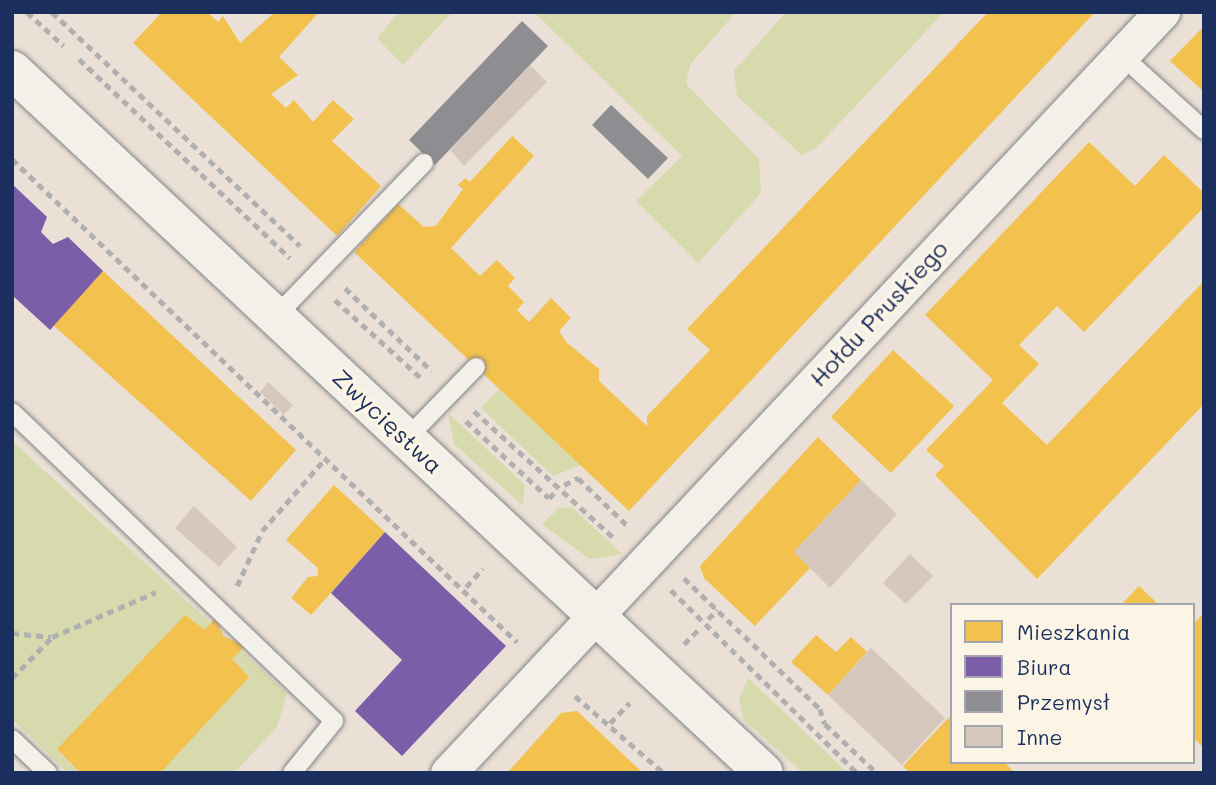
<!DOCTYPE html>
<html>
<head>
<meta charset="utf-8">
<style>
	body { margin:0 }
	#map { position:relative; width:1216px; height:785px; overflow:hidden; background:#eae0d5; font-family:Mali,sans-serif }
	div>[style] { position:absolute }
	.green>* { inset:0; background:#d6daac }
	.homes>* { inset:0; background:#f2c14e }
	.offices>* { inset:0; background:#7b5ea7 }
	.industry>* { inset:0; background:#8d8d92 }
	.building>* { inset:0; background:#d6c8bd }
	.path>* { height:4.5px; margin-top:-2.25px; transform-origin:0; background:repeating-linear-gradient(90deg,#b0b0b1 0 7px,transparent 0 12px) }
	.roads { filter:drop-shadow(0 0 2px #848487) drop-shadow(0 0 2px #848487) }
	.service>* { height:18px; margin:-9px; padding:0 9px; transform-origin:9px; border-radius:9px; background:#f3efe9 }
	.minor>* { height:35px; margin:-17.5px; padding:0 17.5px; transform-origin:17.5px; border-radius:17.5px; background:#f3efe9 }
	.tertiary>* { height:38px; margin:-19px; padding:0 19px; transform-origin:19px; border-radius:19px; background:#f3efe9 }
	span { translate:-50% -50%; white-space:nowrap; text-align:center; line-height:1.15; -webkit-text-stroke:7px #fcf5e5; paint-order:stroke }
	.street-label { font-size:24px; color:#1b2f5e }
	.frame { position:absolute; inset:0; border:14px solid #1b2f5e; pointer-events:none }
	.legend { position:absolute; left:950px; top:603px; width:245px; height:161px; box-sizing:border-box; background:#fcf5e5; border:2px solid #a2a6af; margin:0; padding:9px 12px; list-style:none; font-size:21px; color:#1b2f5e }
	.legend li { display:flex; align-items:center; gap:14px; height:35px }
	.legend b { width:35px; border:2px solid #a2a6af }
</style>
</head>
<body>
<div id="map">
	<div class="green">
		<i style="clip-path:polygon(399px 12px,452px 12px,403px 65px,377px 38px)"></i>
		<i style="clip-path:polygon(534px 12px,736px 12px,690px 65px,686px 84px,759px 159px,761px 193px,698px 263px,636px 201px,682px 156px)"></i>
		<i style="clip-path:polygon(786px 12px,944px 12px,816px 148px,802px 155px,737px 96px,734px 71px)"></i>
		<i style="clip-path:polygon(499px 389px,581px 465px,553px 476px,481px 408px)"></i>
		<i style="clip-path:polygon(448px 413px,525px 485px,523px 506px,454px 444px)"></i>
		<i style="clip-path:polygon(12px 441px,287px 693px,277px 727px,234px 773px,68px 773px,12px 719px)"></i>
		<i style="clip-path:polygon(571px 507px,574px 509px,622px 554px,590px 559px,542px 524px,559px 508px)"></i>
		<i style="clip-path:polygon(748px 678px,848px 773px,803px 773px,744px 720px,739px 699px)"></i>
	</div>
	<div class="homes">
		<i style="clip-path:polygon(162px 12px,207px 12px,218px 22px,223px 16px,240px 43px,275px 12px,319px 12px,279px 57px,298px 75px,271px 94px,286px 108px,294px 100px,313px 122px,333px 100px,354px 119px,332px 141px,381px 186px,337px 236px,133px 43px)"></i>
		<i style="clip-path:polygon(988px 12px,1095px 12px,629px 511px,354px 252px,398px 204px,424px 227px,436px 226px,463px 189px,458px 185px,465px 178px,470px 182px,512px 136px,534px 156px,451px 248px,480px 276px,497px 260px,515px 278px,508px 286px,524px 302px,517px 310px,529px 322px,551px 298px,571px 318px,559px 331px,566px 342px,599px 369px,599px 381px,647px 426px,647px 416px,710px 350px,687px 329px)"></i>
		<i style="clip-path:polygon(1204px 26px,1204px 92px,1170px 61px)"></i>
		<i style="clip-path:polygon(1089px 142px,1135px 186px,1164px 155px,1204px 193px,1204px 207px,1084px 332px,1057px 306px,1019px 345px,1039px 364px,1002px 403px,1047px 445px,1204px 281px,1204px 404px,1037px 579px,935px 475px,944px 466px,926px 450px,993px 380px,925px 315px)"></i>
		<i style="clip-path:polygon(103px 271px,296px 450px,251px 501px,53px 325px)"></i>
		<i style="clip-path:polygon(893px 350px,954px 406px,891px 473px,831px 417px)"></i>
		<i style="clip-path:polygon(818px 437px,861px 480px,794px 552px,810px 568px,755px 626px,704px 578px,700px 566px)"></i>
		<i style="clip-path:polygon(334px 485px,385px 532px,311px 615px,291px 598px,308px 577px,318px 576px,318px 568px,286px 540px)"></i>
		<i style="clip-path:polygon(1139px 586px,1159px 605px,1121px 605px)"></i>
		<i style="clip-path:polygon(1204px 613px,1204px 748px,1193px 738px,1193px 624px)"></i>
		<i style="clip-path:polygon(185px 615px,205px 630px,216px 617px,223px 636px,245px 646px,232px 659px,249px 677px,160px 773px,81px 773px,57px 749px)"></i>
		<i style="clip-path:polygon(816px 635px,836px 652px,851px 637px,867px 652px,828px 695px,791px 662px)"></i>
		<i style="clip-path:polygon(577px 711px,643px 773px,507px 773px,561px 713px)"></i>
		<i style="clip-path:polygon(952px 714px,952px 762px,1004px 762px,1015px 773px,910px 773px,903px 766px)"></i>
	</div>
	<div class="offices">
		<i style="clip-path:polygon(12px 184px,47px 217px,41px 232px,53px 244px,68px 237px,103px 271px,50px 330px,12px 295px)"></i>
		<i style="clip-path:polygon(385px 532px,506px 646px,402px 756px,355px 711px,402px 660px,331px 593px)"></i>
	</div>
	<div class="industry">
		<i style="clip-path:polygon(522px 21px,548px 46px,435px 165px,409px 140px)"></i>
		<i style="clip-path:polygon(611px 105px,668px 158px,648px 179px,592px 125px)"></i>
	</div>
	<div class="building">
		<i style="clip-path:polygon(530px 65px,547px 82px,464px 166px,450px 150px)"></i>
		<i style="clip-path:polygon(268px 382px,293px 405px,284px 415px,260px 392px)"></i>
		<i style="clip-path:polygon(861px 480px,897px 514px,830px 588px,794px 552px)"></i>
		<i style="clip-path:polygon(194px 506px,237px 547px,219px 567px,175px 528px)"></i>
		<i style="clip-path:polygon(910px 554px,933px 576px,906px 604px,883px 583px)"></i>
		<i style="clip-path:polygon(871px 648px,945px 718px,902px 765px,828px 695px)"></i>
	</div>
	<div class="path">
		<i style="left:27px;top:12px;width:50px;rotate:42.6deg"></i>
		<i style="left:52px;top:12px;width:341px;rotate:43.3deg"></i>
		<i style="left:79px;top:59px;width:290px;rotate:43.3deg"></i>
		<i style="left:12px;top:159px;width:699px;rotate:43.72deg"></i>
		<i style="left:345px;top:288px;width:120px;rotate:43.7deg"></i>
		<i style="left:335px;top:300px;width:118px;rotate:42.2deg"></i>
		<i style="left:474px;top:411px;width:190px;rotate:42.2deg"></i>
		<i style="left:466px;top:421px;width:113px;rotate:42.9deg"></i>
		<i style="left:549px;top:498px;width:7px;rotate:-45deg"></i>
		<i style="left:564px;top:485px;width:16px;rotate:-27deg"></i>
		<i style="left:578px;top:478px;width:68px;rotate:43.8deg"></i>
		<i style="left:684px;top:578px;width:189px;rotate:43.9deg"></i>
		<i style="left:820px;top:709px;width:16px;rotate:72deg"></i>
		<i style="left:825px;top:724px;width:71px;rotate:43.3deg"></i>
		<i style="left:237px;top:586px;width:60px;rotate:-65.6deg"></i>
		<i style="left:262px;top:531px;width:93px;rotate:-48.9deg"></i>
		<i style="left:466px;top:587px;width:25px;rotate:-48deg"></i>
		<i style="left:671px;top:590px;width:261px;rotate:44.5deg"></i>
		<i style="left:708px;top:619px;width:13px;rotate:-45deg"></i>
		<i style="left:12px;top:633px;width:39px;rotate:6deg"></i>
		<i style="left:684px;top:644px;width:21px;rotate:-45deg"></i>
		<i style="left:12px;top:678px;width:57px;rotate:-45.7deg"></i>
		<i style="left:52px;top:637px;width:113px;rotate:-23.4deg"></i>
		<i style="left:575px;top:696px;width:118px;rotate:40.9deg"></i>
		<i style="left:610px;top:723px;width:28px;rotate:-46deg"></i>
	</div>
	<div class="roads">
		<div class="service">
			<i style="left:1121px;top:55px;width:112px;rotate:42.1deg"></i>
			<i style="left:276px;top:316px;width:213px;rotate:-46deg"></i>
			<i style="left:12px;top:412px;width:446px;rotate:43.8deg"></i>
			<i style="left:334px;top:721px;width:67px;rotate:128.9deg"></i>
			<i style="left:407px;top:438px;width:99px;rotate:-45.8deg"></i>
			<i style="left:12px;top:739px;width:50px;rotate:43.4deg"></i>
		</div>
		<div class="minor">
			<i style="left:448px;top:773px;width:1044px;rotate:-46.83deg"></i>
		</div>
		<div class="tertiary">
			<i style="left:12px;top:70px;width:1029px;rotate:43.07deg"></i>
		</div>
	</div>
	<div class="street-label">
		<span style="left:878px;top:313px;rotate:-47deg">Hołdu Pruskiego</span>
		<span style="left:388px;top:421px;rotate:43deg">Zwycięstwa</span>
	</div>
	<div class="frame"></div>
	<ul class="legend">
	<li><b style="height:19px;background:#f2c14e"></b>Mieszkania</li>
	<li><b style="height:19px;background:#7b5ea7"></b>Biura</li>
	<li><b style="height:19px;background:#8d8d92"></b>Przemysł</li>
	<li><b style="height:19px;background:#d6c8bd"></b>Inne</li>
	</ul>
</div>
</body>
</html>
